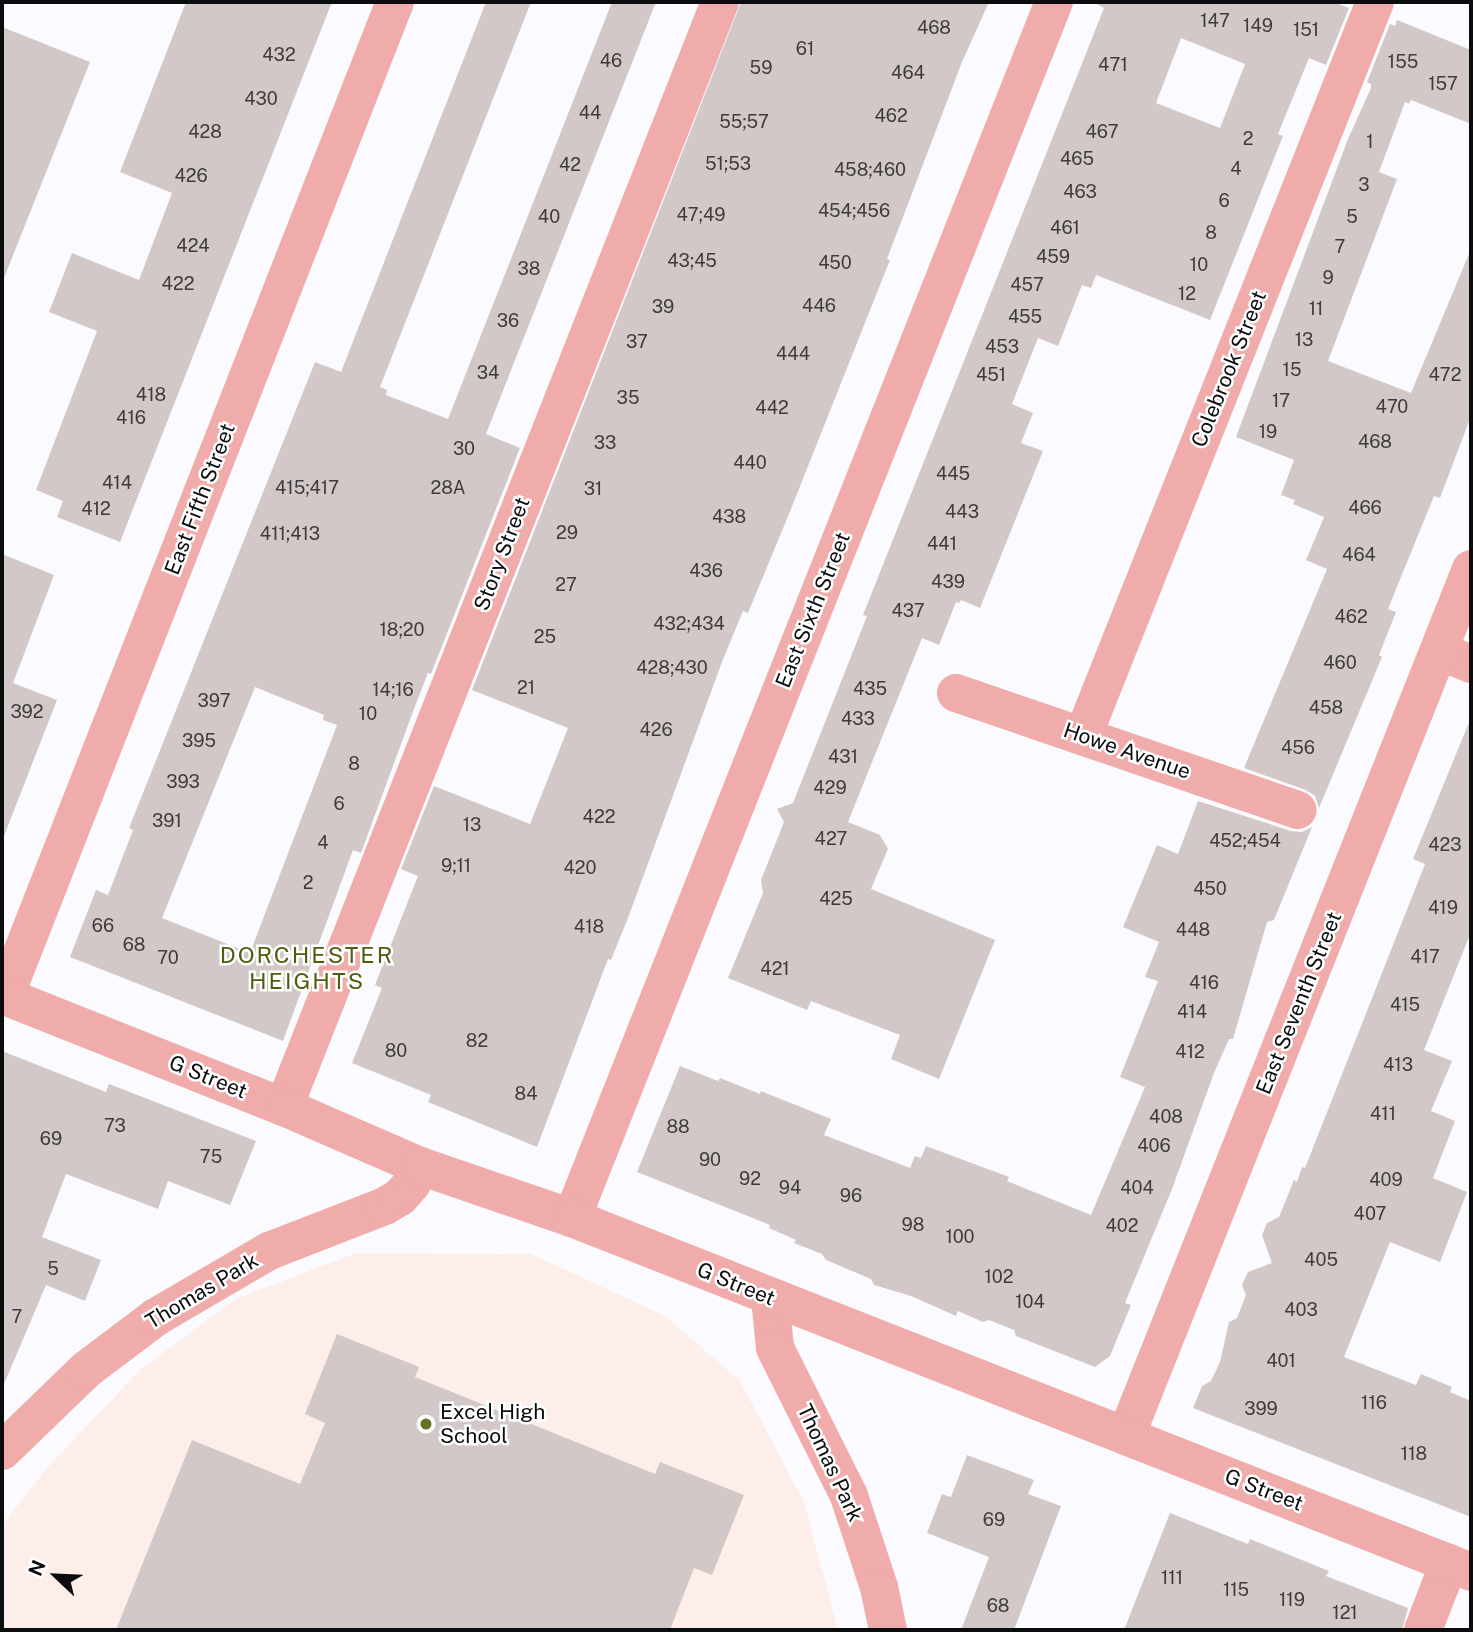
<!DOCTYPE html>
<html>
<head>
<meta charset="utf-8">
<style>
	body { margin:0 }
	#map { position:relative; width:1473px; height:1632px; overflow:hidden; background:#fbfbff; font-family:"Public Sans",sans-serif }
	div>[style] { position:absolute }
	.education>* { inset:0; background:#fdeeea }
	.building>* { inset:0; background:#d2c8c7 }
	.minor>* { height:38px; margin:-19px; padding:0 19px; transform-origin:19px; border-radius:19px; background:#efacaa }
	.tertiary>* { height:38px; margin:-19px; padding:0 19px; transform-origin:19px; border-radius:19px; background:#efacaa }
	.dots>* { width:19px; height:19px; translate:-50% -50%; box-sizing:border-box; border:4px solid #fff; border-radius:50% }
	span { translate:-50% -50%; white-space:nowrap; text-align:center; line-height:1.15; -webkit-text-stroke:5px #fff; paint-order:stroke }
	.number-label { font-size:18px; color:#3d3b3c }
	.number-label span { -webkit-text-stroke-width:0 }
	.street-label { font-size:21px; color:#0b0c0e }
	.poi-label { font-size:21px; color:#0b0c0e }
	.left { translate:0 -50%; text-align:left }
	.neighbourhood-label { font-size:23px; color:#4d5d0f; letter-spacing:2px }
	.frame { position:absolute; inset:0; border:4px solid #0b0c0e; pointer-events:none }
	.north { position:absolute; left:21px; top:1541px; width:70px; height:70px; -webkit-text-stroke:5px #fff; paint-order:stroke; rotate:293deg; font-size:19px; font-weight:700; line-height:28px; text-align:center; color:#0b0c0e }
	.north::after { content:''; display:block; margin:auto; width:24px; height:32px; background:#0b0c0e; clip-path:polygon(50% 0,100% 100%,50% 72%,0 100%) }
</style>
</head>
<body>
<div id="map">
	<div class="education">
		<i style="clip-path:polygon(356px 1253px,531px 1254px,665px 1316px,740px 1381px,804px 1502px,838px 1630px,2px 1630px,2px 1525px,48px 1467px,141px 1369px,236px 1299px)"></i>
	</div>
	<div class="building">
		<i style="clip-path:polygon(186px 2px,332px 2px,120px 542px,57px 517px,63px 501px,36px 490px,97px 331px,49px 312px,72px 253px,139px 280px,172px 193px,120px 172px)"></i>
		<i style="clip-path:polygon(evenodd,486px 2px,531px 2px,380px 387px,387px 390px,386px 395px,448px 419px,612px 2px,656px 2px,486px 434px,520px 448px,431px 674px,428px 673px,414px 709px,361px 853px,353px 850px,283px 1041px,70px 957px,96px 890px,108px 895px,133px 830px,129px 828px,315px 362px,341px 372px,486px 2px,255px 687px,324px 715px,323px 720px,337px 725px,250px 953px,162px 918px,255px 687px)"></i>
		<i style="clip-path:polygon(741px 2px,989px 2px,962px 62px,887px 259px,890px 260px,789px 514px,748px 613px,743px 611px,722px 662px,628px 918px,611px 960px,608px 959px,537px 1147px,428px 1102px,431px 1095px,352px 1063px,382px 988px,375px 985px,418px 876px,401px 869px,434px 786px,530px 824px,568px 728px,472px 690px)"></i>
		<i style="clip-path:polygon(evenodd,1094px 2px,1334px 2px,1349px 8px,1326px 65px,1309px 58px,1278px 134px,1283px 136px,1210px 320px,1096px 275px,1091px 288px,1082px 285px,1058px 346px,1038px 338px,1012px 404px,1033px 413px,1021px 443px,1043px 451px,980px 608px,961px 600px,959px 603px,956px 602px,939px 645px,922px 638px,848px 822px,880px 835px,888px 849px,871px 889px,995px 940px,939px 1079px,891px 1059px,900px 1035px,811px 1001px,807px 1010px,728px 978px,763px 893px,761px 880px,784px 822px,777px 809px,793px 803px,867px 616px,863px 615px,1104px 8px,1094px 2px,1181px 38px,1245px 64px,1220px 128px,1156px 103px,1181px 38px)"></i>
		<i style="clip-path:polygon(1397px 20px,1471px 50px,1471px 124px,1411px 100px,1409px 104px,1405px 102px,1379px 172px,1397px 179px,1328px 361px,1411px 393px,1471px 249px,1471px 416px,1440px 498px,1434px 496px,1388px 609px,1396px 612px,1379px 655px,1382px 657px,1319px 808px,1315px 796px,1306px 790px,1244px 768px,1327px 569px,1306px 560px,1324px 517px,1293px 504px,1295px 500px,1281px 495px,1294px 460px,1236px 437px,1348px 139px,1371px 88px,1371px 84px,1367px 82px,1390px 24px,1395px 26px)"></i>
		<i style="clip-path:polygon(2px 27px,90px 62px,4px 278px,2px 277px)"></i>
		<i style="clip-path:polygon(2px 554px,54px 575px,13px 683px,57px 700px,4px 836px,2px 836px)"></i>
		<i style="clip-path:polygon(1470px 720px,1471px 932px,1424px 1050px,1452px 1061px,1431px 1111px,1455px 1121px,1433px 1178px,1467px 1192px,1440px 1262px,1390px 1242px,1344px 1357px,1416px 1385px,1421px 1374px,1452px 1387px,1450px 1392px,1471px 1401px,1471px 1517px,1193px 1408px,1202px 1386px,1211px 1381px,1220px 1362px,1229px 1322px,1237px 1318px,1246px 1295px,1242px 1285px,1248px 1272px,1272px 1263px,1262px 1235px,1267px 1223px,1279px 1217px,1294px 1180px,1297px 1182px,1302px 1167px,1305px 1168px,1425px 864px,1413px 859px)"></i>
		<i style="clip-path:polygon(1198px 801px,1291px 831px,1302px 832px,1312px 827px,1274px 920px,1267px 922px,1233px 1039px,1229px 1039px,1214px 1073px,1172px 1189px,1125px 1303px,1131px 1305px,1110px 1356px,1095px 1367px,1016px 1336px,1014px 1330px,989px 1320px,983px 1322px,958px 1311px,956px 1316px,911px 1296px,874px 1285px,871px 1279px,826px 1260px,822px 1254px,794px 1243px,796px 1240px,769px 1228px,770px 1225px,637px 1172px,680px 1066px,718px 1081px,720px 1078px,760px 1094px,761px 1091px,831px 1119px,824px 1135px,910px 1168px,915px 1156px,921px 1158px,926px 1146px,1009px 1177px,1007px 1181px,1091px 1215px,1145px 1087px,1120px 1077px,1158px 981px,1145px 977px,1159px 942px,1123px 927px,1157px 845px,1178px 854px)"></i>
		<i style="clip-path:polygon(2px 1051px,106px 1092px,109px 1084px,256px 1141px,230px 1205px,168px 1181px,158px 1209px,66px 1174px,42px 1237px,101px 1260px,85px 1301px,46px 1285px,2px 1389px)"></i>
		<i style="clip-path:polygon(337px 1334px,419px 1367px,415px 1377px,655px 1474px,660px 1462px,744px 1495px,712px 1575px,694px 1568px,670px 1630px,116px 1630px,192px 1440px,300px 1484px,325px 1423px,305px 1414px)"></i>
		<i style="clip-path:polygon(967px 1455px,1034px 1480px,1028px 1494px,1061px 1506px,1014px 1630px,961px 1630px,989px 1557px,927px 1533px,942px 1494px,951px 1497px)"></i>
		<i style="clip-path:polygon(1170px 1513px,1248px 1544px,1250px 1539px,1329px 1571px,1326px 1576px,1408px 1608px,1402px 1630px,1124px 1630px)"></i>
	</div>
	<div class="minor">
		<i style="left:1439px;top:651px;width:35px;rotate:22deg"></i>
		<i style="left:956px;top:693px;width:361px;rotate:18.9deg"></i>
		<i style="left:1083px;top:736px;width:790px;rotate:-68.31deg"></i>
		<i style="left:5px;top:996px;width:1068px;rotate:-68.58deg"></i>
		<i style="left:284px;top:1107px;width:1188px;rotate:-68.47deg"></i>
		<i style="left:572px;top:1218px;width:1308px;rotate:-68.38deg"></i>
		<i style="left:770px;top:1298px;width:50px;rotate:84.3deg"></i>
		<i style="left:775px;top:1348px;width:165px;rotate:63.4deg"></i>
		<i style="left:849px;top:1496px;width:96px;rotate:71.8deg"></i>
		<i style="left:879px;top:1587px;width:44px;rotate:78.2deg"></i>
		<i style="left:1126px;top:1436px;width:933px;rotate:-68.3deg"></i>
		<i style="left:2px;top:1451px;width:118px;rotate:-44deg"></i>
		<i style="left:87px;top:1369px;width:86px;rotate:-37deg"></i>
		<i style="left:156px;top:1317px;width:131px;rotate:-30.3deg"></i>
		<i style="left:269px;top:1251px;width:124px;rotate:-21.2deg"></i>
		<i style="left:385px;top:1206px;width:17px;rotate:-31deg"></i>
		<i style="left:400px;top:1197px;width:18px;rotate:-49deg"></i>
		<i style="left:412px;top:1183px;width:19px;rotate:-65deg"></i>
		<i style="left:1423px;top:1630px;width:72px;rotate:-68.8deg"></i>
	</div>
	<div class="tertiary">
		<i style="left:2px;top:995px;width:303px;rotate:21.7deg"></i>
		<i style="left:284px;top:1107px;width:148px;rotate:23.5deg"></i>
		<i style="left:420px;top:1166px;width:161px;rotate:18.9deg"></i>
		<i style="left:572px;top:1218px;width:966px;rotate:21.49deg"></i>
	</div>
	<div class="dots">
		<i style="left:426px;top:1424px;background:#627423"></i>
	</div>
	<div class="number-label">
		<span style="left:1215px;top:21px">147</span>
		<span style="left:1258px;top:26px">149</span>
		<span style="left:934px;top:28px">468</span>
		<span style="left:1306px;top:30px">151</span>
		<span style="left:805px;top:49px">61</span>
		<span style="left:279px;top:55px">432</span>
		<span style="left:611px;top:61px">46</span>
		<span style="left:1403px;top:62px">155</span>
		<span style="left:1113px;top:65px">471</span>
		<span style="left:761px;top:68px">59</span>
		<span style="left:908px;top:73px">464</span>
		<span style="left:1443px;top:84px">157</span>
		<span style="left:261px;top:99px">430</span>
		<span style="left:590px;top:113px">44</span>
		<span style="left:891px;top:116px">462</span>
		<span style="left:744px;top:122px">55;57</span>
		<span style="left:205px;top:132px">428</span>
		<span style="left:1102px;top:132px">467</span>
		<span style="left:1248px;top:139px">2</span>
		<span style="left:1370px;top:142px">1</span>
		<span style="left:1077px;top:159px">465</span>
		<span style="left:728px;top:164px">51;53</span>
		<span style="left:570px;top:165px">42</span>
		<span style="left:1236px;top:169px">4</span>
		<span style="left:870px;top:170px">458;460</span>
		<span style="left:191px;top:176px">426</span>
		<span style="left:1364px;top:185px">3</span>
		<span style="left:1080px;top:192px">463</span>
		<span style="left:1224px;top:201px">6</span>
		<span style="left:854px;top:211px">454;456</span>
		<span style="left:701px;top:215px">47;49</span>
		<span style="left:549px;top:217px">40</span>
		<span style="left:1352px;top:217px">5</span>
		<span style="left:1065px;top:228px">461</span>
		<span style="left:1211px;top:233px">8</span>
		<span style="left:193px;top:246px">424</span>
		<span style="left:1340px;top:247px">7</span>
		<span style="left:1053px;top:257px">459</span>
		<span style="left:692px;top:261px">43;45</span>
		<span style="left:835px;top:263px">450</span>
		<span style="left:1199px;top:265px">10</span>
		<span style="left:529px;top:269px">38</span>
		<span style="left:1328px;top:278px">9</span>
		<span style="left:178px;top:284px">422</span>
		<span style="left:1027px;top:285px">457</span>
		<span style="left:1187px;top:294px">12</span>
		<span style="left:819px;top:306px">446</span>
		<span style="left:663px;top:307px">39</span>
		<span style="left:1316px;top:309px">11</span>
		<span style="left:1025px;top:317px">455</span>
		<span style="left:508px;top:321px">36</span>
		<span style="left:1304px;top:340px">13</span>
		<span style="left:637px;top:342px">37</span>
		<span style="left:1002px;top:347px">453</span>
		<span style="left:793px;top:354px">444</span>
		<span style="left:1292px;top:370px">15</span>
		<span style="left:488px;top:373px">34</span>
		<span style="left:991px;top:375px">451</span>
		<span style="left:1445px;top:375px">472</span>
		<span style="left:151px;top:395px">418</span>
		<span style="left:628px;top:398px">35</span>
		<span style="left:1281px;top:401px">17</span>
		<span style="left:1392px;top:407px">470</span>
		<span style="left:772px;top:408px">442</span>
		<span style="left:131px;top:418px">416</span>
		<span style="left:1268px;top:432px">19</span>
		<span style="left:1375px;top:442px">468</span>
		<span style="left:605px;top:443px">33</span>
		<span style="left:464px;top:449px">30</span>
		<span style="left:750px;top:463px">440</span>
		<span style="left:953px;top:474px">445</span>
		<span style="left:117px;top:483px">414</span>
		<span style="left:307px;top:488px">415;417</span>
		<span style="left:448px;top:488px">28A</span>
		<span style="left:593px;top:489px">31</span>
		<span style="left:1365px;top:508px">466</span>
		<span style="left:96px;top:509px">412</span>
		<span style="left:962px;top:512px">443</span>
		<span style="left:729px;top:517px">438</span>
		<span style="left:567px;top:533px">29</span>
		<span style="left:290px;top:534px">411;413</span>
		<span style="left:942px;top:544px">441</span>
		<span style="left:1359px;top:555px">464</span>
		<span style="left:706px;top:571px">436</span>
		<span style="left:948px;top:582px">439</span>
		<span style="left:566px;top:585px">27</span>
		<span style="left:908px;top:611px">437</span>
		<span style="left:1351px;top:617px">462</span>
		<span style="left:689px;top:624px">432;434</span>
		<span style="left:402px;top:630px">18;20</span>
		<span style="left:545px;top:637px">25</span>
		<span style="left:1340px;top:663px">460</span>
		<span style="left:672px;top:668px">428;430</span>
		<span style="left:526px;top:688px">21</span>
		<span style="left:870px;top:689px">435</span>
		<span style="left:393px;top:690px">14;16</span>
		<span style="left:214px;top:701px">397</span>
		<span style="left:1326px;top:708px">458</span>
		<span style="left:27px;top:712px">392</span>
		<span style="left:368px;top:714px">10</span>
		<span style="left:858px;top:719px">433</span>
		<span style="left:656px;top:730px">426</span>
		<span style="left:199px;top:741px">395</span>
		<span style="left:1298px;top:748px">456</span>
		<span style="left:843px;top:757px">431</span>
		<span style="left:354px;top:764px">8</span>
		<span style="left:183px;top:782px">393</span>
		<span style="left:830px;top:788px">429</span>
		<span style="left:339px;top:804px">6</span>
		<span style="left:599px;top:817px">422</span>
		<span style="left:167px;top:821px">391</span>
		<span style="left:472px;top:825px">13</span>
		<span style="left:831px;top:839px">427</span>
		<span style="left:1245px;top:841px">452;454</span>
		<span style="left:323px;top:843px">4</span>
		<span style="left:1445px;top:845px">423</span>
		<span style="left:456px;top:866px">9;11</span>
		<span style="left:580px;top:868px">420</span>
		<span style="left:308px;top:883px">2</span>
		<span style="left:1210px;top:889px">450</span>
		<span style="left:836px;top:899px">425</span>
		<span style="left:1443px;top:908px">419</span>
		<span style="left:103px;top:926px">66</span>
		<span style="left:589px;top:927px">418</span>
		<span style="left:1193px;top:930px">448</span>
		<span style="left:134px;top:945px">68</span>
		<span style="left:1425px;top:957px">417</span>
		<span style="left:168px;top:958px">70</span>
		<span style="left:775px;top:969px">421</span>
		<span style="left:1204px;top:983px">416</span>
		<span style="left:1405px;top:1005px">415</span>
		<span style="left:1192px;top:1012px">414</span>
		<span style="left:477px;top:1041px">82</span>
		<span style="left:396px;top:1051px">80</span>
		<span style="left:1190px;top:1052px">412</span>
		<span style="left:1398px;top:1065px">413</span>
		<span style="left:526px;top:1094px">84</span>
		<span style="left:1383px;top:1114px">411</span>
		<span style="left:1166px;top:1117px">408</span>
		<span style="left:115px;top:1126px">73</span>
		<span style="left:678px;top:1127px">88</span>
		<span style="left:51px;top:1139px">69</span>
		<span style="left:1154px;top:1146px">406</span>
		<span style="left:211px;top:1157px">75</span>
		<span style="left:710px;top:1160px">90</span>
		<span style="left:750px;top:1179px">92</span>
		<span style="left:1386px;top:1180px">409</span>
		<span style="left:790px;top:1188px">94</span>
		<span style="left:1137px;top:1188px">404</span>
		<span style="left:851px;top:1196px">96</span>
		<span style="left:1370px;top:1214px">407</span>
		<span style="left:913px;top:1225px">98</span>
		<span style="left:1122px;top:1226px">402</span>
		<span style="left:960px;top:1237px">100</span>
		<span style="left:1321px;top:1260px">405</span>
		<span style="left:53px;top:1269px">5</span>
		<span style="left:999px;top:1277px">102</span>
		<span style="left:1030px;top:1302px">104</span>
		<span style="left:1301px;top:1310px">403</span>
		<span style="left:17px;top:1317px">7</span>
		<span style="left:1281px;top:1361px">401</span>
		<span style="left:1374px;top:1403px">116</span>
		<span style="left:1261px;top:1409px">399</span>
		<span style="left:1414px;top:1454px">118</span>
		<span style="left:994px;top:1520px">69</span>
		<span style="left:1172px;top:1578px">111</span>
		<span style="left:1236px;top:1590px">115</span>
		<span style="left:1292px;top:1600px">119</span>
		<span style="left:998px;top:1606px">68</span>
		<span style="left:1345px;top:1613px">121</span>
	</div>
	<div class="street-label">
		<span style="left:1229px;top:369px;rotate:-68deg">Colebrook Street</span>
		<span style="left:200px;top:499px;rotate:-69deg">East Fifth Street</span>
		<span style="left:502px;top:554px;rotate:-69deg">Story Street</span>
		<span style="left:813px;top:610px;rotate:-68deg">East Sixth Street</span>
		<span style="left:1127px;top:751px;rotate:19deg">Howe Avenue</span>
		<span style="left:1299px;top:1003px;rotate:-68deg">East Seventh Street</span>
		<span style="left:208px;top:1077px;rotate:22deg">G Street</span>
		<span style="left:736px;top:1284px;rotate:22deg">G Street</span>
		<span style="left:202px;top:1291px;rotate:-31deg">Thomas Park</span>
		<span style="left:830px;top:1463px;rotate:65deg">Thomas Park</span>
		<span style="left:1264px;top:1490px;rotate:21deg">G Street</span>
	</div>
	<div class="poi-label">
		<span class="left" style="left:440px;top:1424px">Excel High<br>School</span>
	</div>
	<div class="neighbourhood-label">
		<span style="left:307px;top:968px">DORCHESTER<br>HEIGHTS</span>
	</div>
	<div class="frame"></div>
	<div class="north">N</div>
</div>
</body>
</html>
